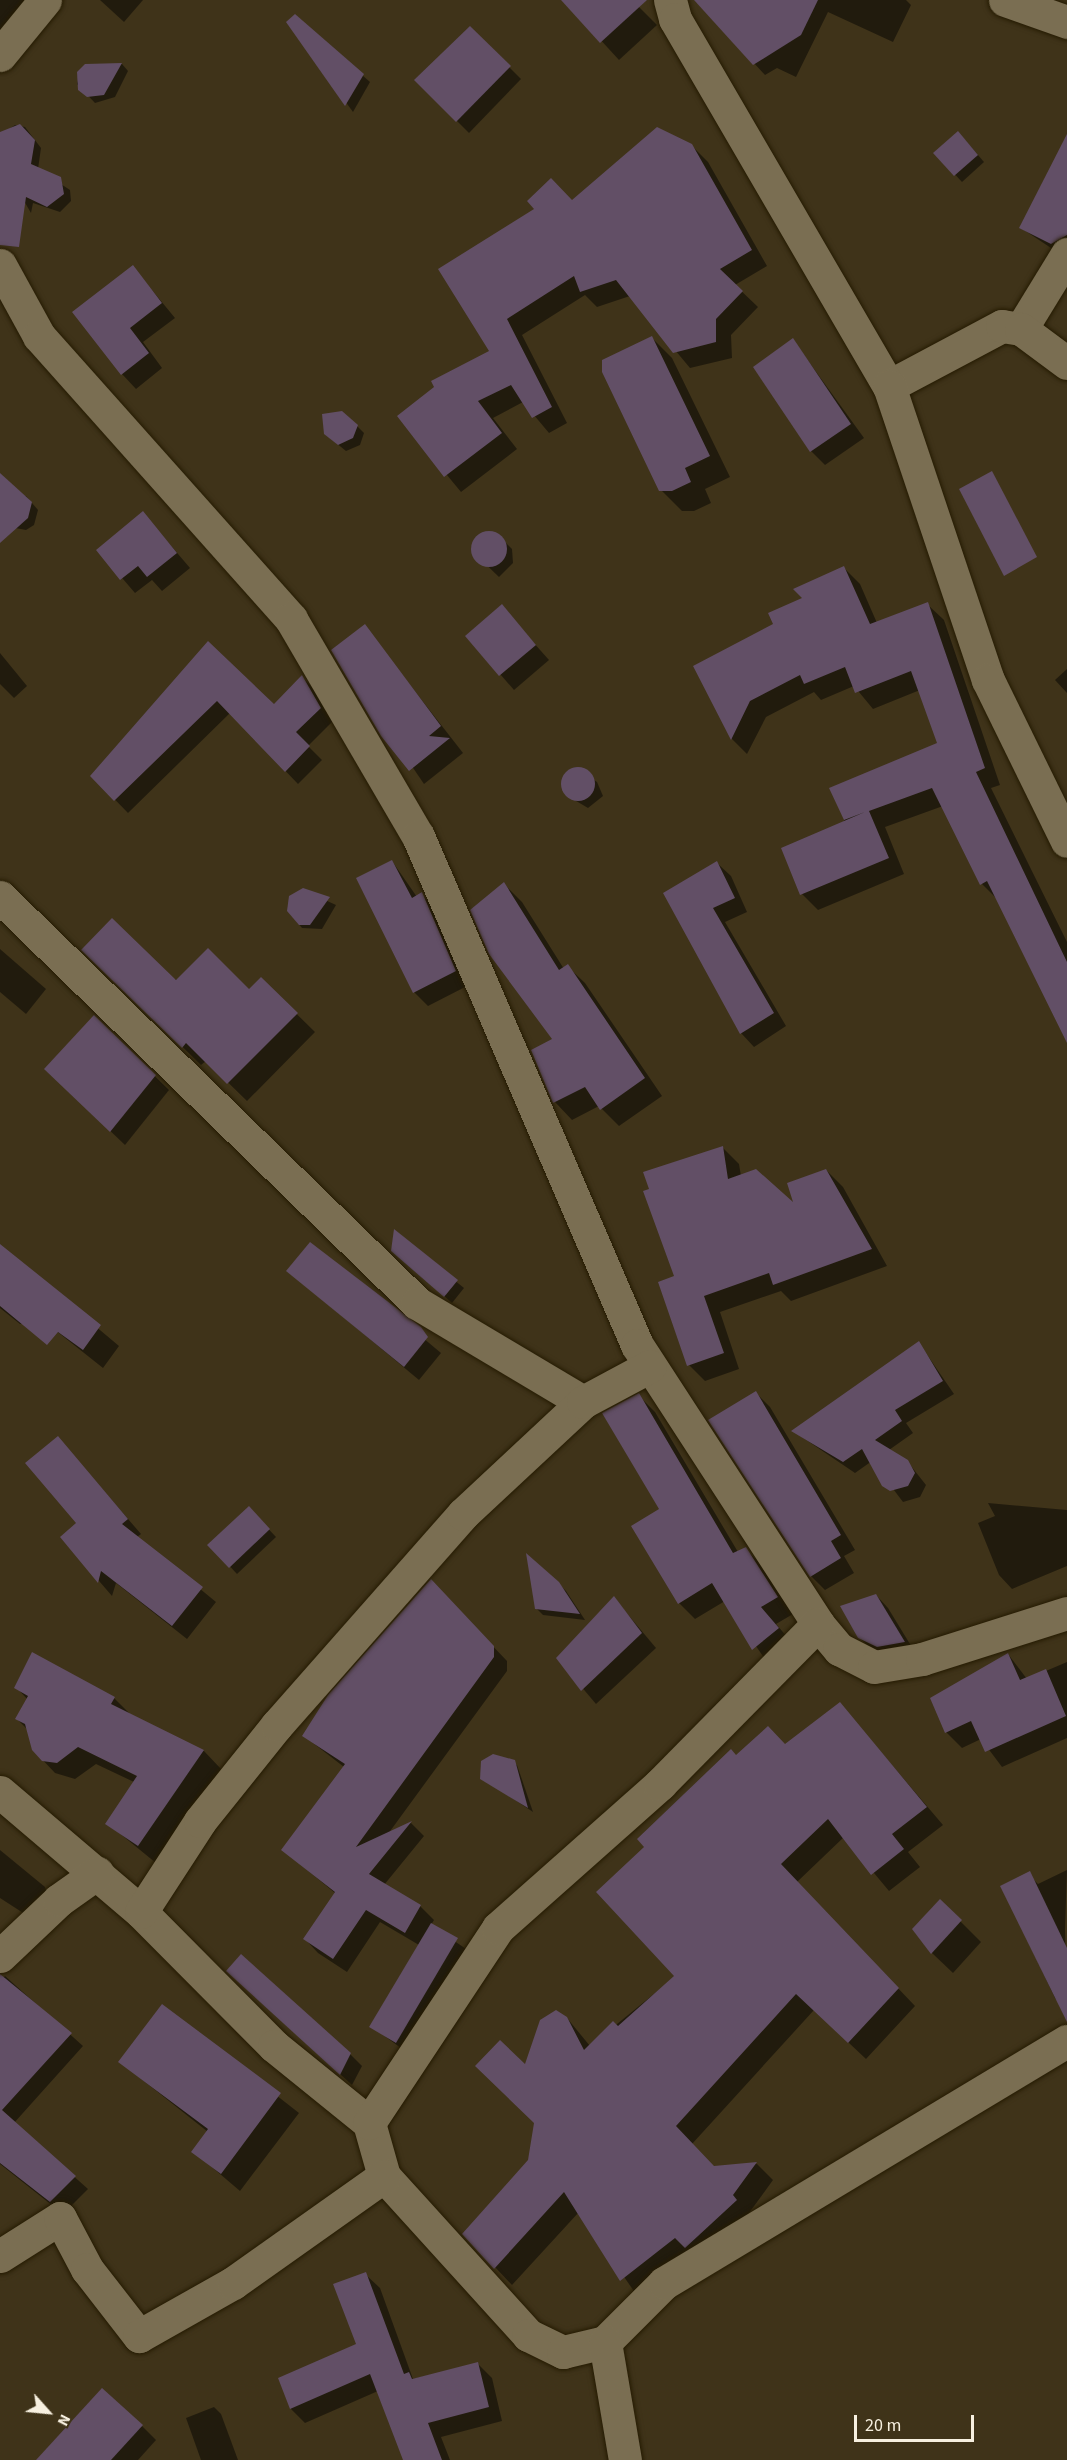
<!DOCTYPE html>
<html>
<head>
<meta charset="utf-8">
<style>
	body { margin:0 }
	#map { position:relative; width:1067px; height:2460px; overflow:hidden; background:#3f3319; font-family:"Source Sans 3",sans-serif }
	div>[style] { position:absolute }
	.shadow>* { inset:0; background:#0007 }
	.building>* { inset:0; background:#624f66 }
	.round { border-radius:50% }
	.roads { filter:drop-shadow(0 0 2px #251b02) drop-shadow(0 0 2px #251b02) }
	.street>* { height:33px; margin:-16.5px; padding:0 16.5px; transform-origin:16.5px; border-radius:16.5px; background:#7a6e52 }
	.secondary>* { height:33px; margin:-16.5px; padding:0 16.5px; transform-origin:16.5px; border-radius:16.5px; background:#7a6e52 }
	span { translate:-50% -50%; white-space:nowrap; text-align:center; line-height:1.15; -webkit-text-stroke:6px #3f3319; paint-order:stroke }
	.north { position:absolute; left:18px; top:2382px; width:60px; height:60px; -webkit-text-stroke:4px #3f3319; paint-order:stroke; rotate:117deg; font-size:16px; font-weight:700; line-height:24px; text-align:center; color:#f7f0e0 }
	.north::after { content:''; display:block; margin:auto; width:21px; height:27px; background:#f7f0e0; clip-path:polygon(50% 0,100% 100%,50% 72%,0 100%) }
	.scale { position:absolute; left:854px; top:2415px; width:120px; height:27px; box-sizing:border-box; border:3px solid #f7f0e0; border-top:0; padding-left:8px; font-size:18px; line-height:21px; white-space:nowrap; color:#f7f0e0; -webkit-text-stroke:4px #3f3319; paint-order:stroke }
</style>
</head>
<body>
<div id="map">
	<div class="shadow">
		<i style="clip-path:polygon(0 0,39px 0,0 37px)"></i>
		<i style="clip-path:polygon(100px 0,143px 0,124px 22px)"></i>
		<i style="clip-path:polygon(564px 0,632px 0,657px 25px,619px 60px)"></i>
		<i style="clip-path:polygon(696px 0,906px 0,911px 5px,893px 42px,828px 12px,796px 77px,777px 68px,765px 75px)"></i>
		<i style="clip-path:polygon(295px 16px,370px 82px,353px 112px,288px 23px)"></i>
		<i style="clip-path:polygon(470px 28px,521px 79px,469px 133px,416px 80px)"></i>
		<i style="clip-path:polygon(122px 64px,128px 71px,115px 97px,95px 103px,77px 84px,81px 69px)"></i>
		<i style="clip-path:polygon(15px 125px,25px 127px,41px 148px,38px 169px,70px 190px,71px 201px,60px 212px,33px 203px,31px 213px,20px 194px,0 180px,2px 134px)"></i>
		<i style="clip-path:polygon(965px 140px,984px 162px,962px 182px,935px 153px)"></i>
		<i style="clip-path:polygon(1067px 140px,1067px 257px,1066px 258px,1021px 228px)"></i>
		<i style="clip-path:polygon(692px 146px,708px 162px,767px 266px,735px 285px,758px 307px,731px 335px,732px 358px,690px 368px,630px 296px,597px 307px,585px 295px,522px 335px,567px 423px,549px 433px,523px 402px,493px 418px,517px 449px,461px 492px,399px 417px,491px 351px,440px 270px)"></i>
		<i style="clip-path:polygon(133px 267px,175px 318px,143px 342px,162px 368px,136px 389px,122px 374px)"></i>
		<i style="clip-path:polygon(651px 337px,672px 358px,730px 477px,705px 489px,711px 503px,694px 511px,682px 511px,661px 490px)"></i>
		<i style="clip-path:polygon(793px 340px,864px 438px,825px 465px,811px 451px)"></i>
		<i style="clip-path:polygon(357px 426px,364px 433px,360px 445px,346px 451px,325px 434px)"></i>
		<i style="clip-path:polygon(26px 496px,38px 510px,34px 525px,26px 530px,10px 527px,0 515px,0 499px)"></i>
		<i style="clip-path:polygon(143px 513px,190px 568px,162px 591px,152px 580px,135px 593px,98px 550px)"></i>
		<i style="clip-path:polygon(482px 533px,497px 534px,512px 549px,513px 563px,499px 577px,473px 552px)"></i>
		<i style="clip-path:polygon(844px 568px,860px 584px,877px 623px,927px 604px,944px 620px,1000px 785px,991px 788px,1067px 942px,1067px 1038px,999px 901px,982px 884px,943px 806px,885px 827px,904px 874px,818px 910px,802px 894px,845px 819px,939px 744px,920px 690px,873px 709px,854px 686px,821px 700px,814px 692px,766px 717px,747px 754px,732px 739px,695px 667px,775px 624px)"></i>
		<i style="clip-path:polygon(501px 606px,549px 660px,514px 690px,467px 636px)"></i>
		<i style="clip-path:polygon(364px 626px,463px 753px,424px 784px,333px 650px)"></i>
		<i style="clip-path:polygon(208px 643px,274px 706px,302px 677px,314px 689px,333px 721px,308px 746px,322px 760px,298px 784px,230px 713px,128px 813px,92px 776px)"></i>
		<i style="clip-path:polygon(0 653px,27px 686px,14px 698px,0 684px)"></i>
		<i style="clip-path:polygon(1067px 669px,1067px 693px,1055px 680px)"></i>
		<i style="clip-path:polygon(575px 767px,597px 782px,603px 796px,588px 808px,566px 795px,563px 779px)"></i>
		<i style="clip-path:polygon(392px 861px,417px 897px,421px 894px,435px 908px,469px 985px,428px 1006px,414px 992px)"></i>
		<i style="clip-path:polygon(717px 863px,731px 876px,747px 912px,725px 922px,786px 1026px,754px 1047px,741px 1033px,665px 894px)"></i>
		<i style="clip-path:polygon(504px 884px,522px 902px,564px 969px,567px 966px,585px 983px,662px 1096px,619px 1126px,599px 1106px,572px 1120px,555px 1102px,532px 1051px,554px 1040px)"></i>
		<i style="clip-path:polygon(303px 890px,336px 905px,322px 929px,302px 928px,288px 911px)"></i>
		<i style="clip-path:polygon(0 949px,46px 989px,26px 1014px,0 992px)"></i>
		<i style="clip-path:polygon(102px 968px,249px 991px,261px 979px,315px 1032px,247px 1101px,206px 1061px,201px 1065px)"></i>
		<i style="clip-path:polygon(94px 1017px,169px 1090px,125px 1145px,60px 1083px)"></i>
		<i style="clip-path:polygon(722px 1147px,739px 1164px,741px 1176px,796px 1206px,826px 1170px,843px 1187px,887px 1266px,791px 1301px,781px 1291px,720px 1312px,739px 1369px,705px 1381px,689px 1365px,676px 1277px)"></i>
		<i style="clip-path:polygon(395px 1232px,464px 1288px,452px 1303px,393px 1251px)"></i>
		<i style="clip-path:polygon(311px 1244px,441px 1353px,419px 1380px,288px 1271px)"></i>
		<i style="clip-path:polygon(0 1246px,119px 1346px,103px 1368px,45px 1322px,20px 1324px,0 1308px)"></i>
		<i style="clip-path:polygon(919px 1343px,954px 1394px,906px 1423px,913px 1433px,889px 1450px,907px 1461px,926px 1485px,920px 1497px,903px 1502px,872px 1461px,855px 1473px,793px 1431px)"></i>
		<i style="clip-path:polygon(756px 1393px,770px 1407px,855px 1550px,844px 1556px,854px 1573px,825px 1590px,811px 1576px)"></i>
		<i style="clip-path:polygon(638px 1395px,655px 1412px,738px 1552px,745px 1549px,762px 1565px,793px 1614px,776px 1624px,794px 1645px,769px 1665px,725px 1601px,695px 1619px,679px 1603px)"></i>
		<i style="clip-path:polygon(58px 1438px,141px 1534px,137px 1537px,216px 1602px,187px 1639px,116px 1583px,112px 1596px,62px 1538px,78px 1523px)"></i>
		<i style="clip-path:polygon(988px 1503px,1067px 1510px,1067px 1566px,1012px 1589px,999px 1575px,978px 1523px,995px 1516px)"></i>
		<i style="clip-path:polygon(249px 1508px,276px 1537px,237px 1574px,210px 1545px)"></i>
		<i style="clip-path:polygon(558px 1583px,566px 1591px,585px 1620px,543px 1615px,536px 1608px)"></i>
		<i style="clip-path:polygon(444px 1595px,507px 1661px,507px 1671px,388px 1834px,411px 1823px,424px 1836px,384px 1885px,420px 1906px,434px 1920px,431px 1925px,469px 1951px,409px 2054px,371px 2026px,419px 1945px,380px 1922px,347px 1972px,318px 1953px,305px 1939px,335px 1893px,283px 1850px,344px 1767px,304px 1736px)"></i>
		<i style="clip-path:polygon(876px 1595px,888px 1608px,916px 1654px,872px 1650px,859px 1637px)"></i>
		<i style="clip-path:polygon(614px 1598px,656px 1648px,596px 1704px,558px 1659px)"></i>
		<i style="clip-path:polygon(1008px 1654px,1027px 1679px,1067px 1662px,1067px 1738px,1002px 1767px,981px 1739px,962px 1748px,946px 1732px)"></i>
		<i style="clip-path:polygon(16px 1687px,114px 1698px,131px 1715px,204px 1751px,221px 1769px,156px 1863px,107px 1823px,134px 1782px,96px 1764px,75px 1779px,55px 1773px,38px 1755px,29px 1731px,17px 1719px,28px 1700px)"></i>
		<i style="clip-path:polygon(840px 1704px,943px 1825px,908px 1852px,920px 1867px,889px 1891px,844px 1837px,797px 1882px,915px 2006px,866px 2059px,814px 2010px,692px 2144px,714px 2168px,757px 2164px,773px 2180px,749px 2213px,753px 2218px,638px 2297px,579px 2212px,512px 2285px,464px 2234px,530px 2161px,535px 2123px,526px 2067px,567px 2018px,590px 2046px,676px 1976px,646px 1847px,736px 1756px,786px 1745px)"></i>
		<i style="clip-path:polygon(494px 1755px,517px 1765px,533px 1812px,482px 1778px)"></i>
		<i style="clip-path:polygon(0 1850px,45px 1887px,47px 1894px,31px 1918px,0 1898px)"></i>
		<i style="clip-path:polygon(1067px 1870px,1065px 1929px,1067px 2010px,1055px 1998px,1002px 1887px,1032px 1878px,1038px 1884px)"></i>
		<i style="clip-path:polygon(940px 1901px,981px 1942px,953px 1973px,932px 1953px)"></i>
		<i style="clip-path:polygon(5px 1976px,83px 2046px,14px 2123px,88px 2189px,63px 2214px,0 2164px,0 1981px)"></i>
		<i style="clip-path:polygon(239px 1982px,350px 2054px,362px 2066px,352px 2085px)"></i>
		<i style="clip-path:polygon(162px 2006px,299px 2113px,240px 2191px,193px 2151px,208px 2132px,120px 2062px)"></i>
		<i style="clip-path:polygon(365px 2274px,380px 2288px,413px 2379px,478px 2364px,492px 2378px,502px 2421px,441px 2437px,450px 2460px,404px 2460px,378px 2391px,305px 2423px,291px 2409px,280px 2378px,358px 2345px)"></i>
		<i style="clip-path:polygon(214px 2407px,221px 2414px,238px 2460px,201px 2460px,186px 2418px)"></i>
		<i style="clip-path:polygon(142px 2426px,156px 2440px,138px 2460px,57px 2460px)"></i>
	</div>
	<div class="building">
		<i style="clip-path:polygon(561px 0,647px 0,600px 43px)"></i>
		<i style="clip-path:polygon(694px 0,818px 0,801px 35px,753px 65px)"></i>
		<i style="clip-path:polygon(295px 14px,364px 74px,345px 106px,286px 22px)"></i>
		<i style="clip-path:polygon(470px 26px,511px 66px,456px 122px,414px 80px)"></i>
		<i style="clip-path:polygon(122px 63px,104px 95px,87px 97px,78px 90px,77px 72px,85px 64px)"></i>
		<i style="clip-path:polygon(20px 124px,35px 140px,31px 164px,61px 177px,64px 194px,47px 207px,26px 197px,19px 247px,0 245px,0 132px)"></i>
		<i style="clip-path:polygon(657px 127px,692px 144px,752px 250px,720px 269px,743px 291px,716px 319px,716px 342px,673px 353px,616px 280px,580px 292px,574px 276px,507px 319px,552px 407px,532px 418px,511px 385px,478px 401px,502px 433px,444px 477px,397px 416px,434px 387px,431px 381px,489px 351px,438px 269px,534px 209px,527px 201px,551px 178px,572px 200px)"></i>
		<i style="clip-path:polygon(958px 131px,978px 155px,954px 176px,933px 153px)"></i>
		<i style="clip-path:polygon(1067px 134px,1067px 235px,1051px 244px,1019px 228px)"></i>
		<i style="clip-path:polygon(133px 265px,162px 303px,130px 328px,149px 353px,121px 375px,72px 312px)"></i>
		<i style="clip-path:polygon(652px 336px,710px 456px,685px 468px,691px 482px,672px 491px,659px 491px,602px 372px,602px 360px)"></i>
		<i style="clip-path:polygon(793px 338px,851px 424px,810px 452px,753px 367px)"></i>
		<i style="clip-path:polygon(342px 411px,358px 425px,353px 438px,338px 445px,324px 434px,322px 414px)"></i>
		<i style="clip-path:polygon(992px 471px,1037px 557px,1004px 576px,959px 489px)"></i>
		<i style="clip-path:polygon(0 473px,32px 502px,28px 518px,0 543px)"></i>
		<i style="clip-path:polygon(143px 511px,177px 553px,147px 577px,138px 566px,120px 580px,96px 550px)"></i>
		<i class="round" style="left:471px;top:531px;width:36px;height:36px"></i>
		<i style="clip-path:polygon(844px 566px,870px 624px,928px 602px,985px 768px,976px 772px,1067px 962px,1067px 1043px,987px 881px,980px 885px,932px 788px,869px 811px,889px 858px,800px 895px,781px 848px,865px 812px,844px 820px,829px 788px,937px 743px,911px 671px,855px 693px,845px 667px,804px 684px,800px 675px,750px 701px,731px 740px,693px 666px,773px 624px,768px 613px,802px 598px,793px 589px)"></i>
		<i style="clip-path:polygon(502px 604px,536px 645px,499px 676px,465px 636px)"></i>
		<i style="clip-path:polygon(365px 624px,441px 726px,429px 736px,450px 738px,409px 771px,381px 736px,331px 650px)"></i>
		<i style="clip-path:polygon(208px 641px,274px 704px,302px 675px,321px 708px,296px 732px,310px 746px,285px 772px,217px 701px,114px 801px,90px 776px)"></i>
		<i class="round" style="left:561px;top:767px;width:34px;height:34px"></i>
		<i style="clip-path:polygon(392px 860px,412px 898px,422px 892px,456px 971px,413px 993px,356px 878px)"></i>
		<i style="clip-path:polygon(717px 861px,735px 898px,713px 908px,774px 1013px,740px 1034px,663px 893px)"></i>
		<i style="clip-path:polygon(504px 882px,559px 970px,568px 964px,645px 1078px,600px 1110px,585px 1087px,553px 1103px,531px 1050px,552px 1039px,489px 954px,470px 910px)"></i>
		<i style="clip-path:polygon(303px 888px,330px 897px,310px 925px,299px 925px,287px 911px,289px 896px)"></i>
		<i style="clip-path:polygon(112px 918px,176px 980px,208px 948px,249px 989px,261px 977px,298px 1013px,227px 1084px,186px 1043px,182px 1048px,81px 950px)"></i>
		<i style="clip-path:polygon(94px 1015px,156px 1075px,110px 1132px,44px 1069px)"></i>
		<i style="clip-path:polygon(723px 1146px,728px 1179px,756px 1169px,793px 1202px,787px 1183px,826px 1169px,872px 1249px,773px 1285px,769px 1273px,704px 1296px,724px 1353px,687px 1366px,658px 1282px,674px 1276px,643px 1191px,649px 1189px,643px 1172px)"></i>
		<i style="clip-path:polygon(394px 1229px,458px 1280px,444px 1297px,391px 1251px)"></i>
		<i style="clip-path:polygon(310px 1242px,421px 1327px,428px 1337px,404px 1367px,286px 1271px)"></i>
		<i style="clip-path:polygon(0 1244px,101px 1325px,83px 1350px,58px 1332px,47px 1345px,0 1306px)"></i>
		<i style="clip-path:polygon(919px 1341px,943px 1381px,895px 1410px,902px 1421px,875px 1440px,908px 1460px,915px 1473px,908px 1486px,890px 1491px,882px 1486px,862px 1449px,843px 1462px,791px 1431px)"></i>
		<i style="clip-path:polygon(756px 1391px,841px 1535px,831px 1541px,841px 1558px,810px 1577px,708px 1420px)"></i>
		<i style="clip-path:polygon(639px 1393px,733px 1553px,746px 1547px,778px 1597px,761px 1607px,779px 1628px,752px 1650px,712px 1583px,678px 1604px,631px 1526px,659px 1509px,602px 1413px)"></i>
		<i style="clip-path:polygon(58px 1436px,128px 1519px,122px 1524px,203px 1587px,172px 1626px,101px 1571px,98px 1583px,60px 1537px,76px 1523px,25px 1463px)"></i>
		<i style="clip-path:polygon(249px 1506px,270px 1529px,229px 1568px,207px 1545px)"></i>
		<i style="clip-path:polygon(526px 1553px,559px 1582px,580px 1614px,535px 1609px)"></i>
		<i style="clip-path:polygon(431px 1579px,494px 1646px,494px 1657px,356px 1847px,412px 1821px,369px 1874px,421px 1905px,405px 1933px,366px 1910px,333px 1959px,303px 1939px,335px 1892px,281px 1850px,345px 1764px,302px 1736px,328px 1695px)"></i>
		<i style="clip-path:polygon(876px 1594px,905px 1642px,877px 1647px,858px 1638px,840px 1606px)"></i>
		<i style="clip-path:polygon(614px 1596px,642px 1633px,581px 1691px,556px 1658px)"></i>
		<i style="clip-path:polygon(32px 1652px,115px 1697px,111px 1704px,204px 1750px,138px 1846px,105px 1824px,137px 1776px,78px 1747px,57px 1763px,42px 1761px,32px 1750px,25px 1724px,15px 1719px,28px 1696px,14px 1688px)"></i>
		<i style="clip-path:polygon(1008px 1653px,1020px 1680px,1046px 1669px,1066px 1716px,985px 1752px,971px 1721px,945px 1733px,930px 1698px)"></i>
		<i style="clip-path:polygon(840px 1702px,927px 1807px,892px 1834px,904px 1849px,871px 1875px,828px 1819px,781px 1864px,899px 1988px,848px 2043px,796px 1994px,676px 2126px,714px 2166px,757px 2162px,733px 2195px,737px 2200px,685px 2248px,675px 2238px,620px 2281px,564px 2192px,494px 2269px,462px 2234px,528px 2160px,534px 2123px,475px 2066px,500px 2040px,525px 2064px,540px 2020px,556px 2010px,567px 2017px,584px 2050px,613px 2021px,618px 2026px,674px 1976px,596px 1892px,644px 1847px,637px 1839px,731px 1749px,736px 1755px,768px 1726px,785px 1744px)"></i>
		<i style="clip-path:polygon(493px 1754px,515px 1760px,528px 1808px,480px 1779px,481px 1761px)"></i>
		<i style="clip-path:polygon(1030px 1871px,1067px 1948px,1067px 2022px,1000px 1886px)"></i>
		<i style="clip-path:polygon(940px 1899px,962px 1920px,931px 1954px,912px 1929px)"></i>
		<i style="clip-path:polygon(431px 1923px,458px 1938px,396px 2043px,369px 2027px)"></i>
		<i style="clip-path:polygon(241px 1954px,351px 2053px,340px 2075px,226px 1971px)"></i>
		<i style="clip-path:polygon(0 1974px,72px 2033px,2px 2110px,76px 2176px,50px 2202px,0 2163px)"></i>
		<i style="clip-path:polygon(162px 2004px,281px 2093px,221px 2174px,191px 2152px,208px 2129px,118px 2062px)"></i>
		<i style="clip-path:polygon(366px 2272px,404px 2374px,409px 2372px,412px 2379px,478px 2362px,489px 2407px,428px 2423px,442px 2460px,403px 2460px,370px 2374px,290px 2409px,278px 2378px,356px 2344px,333px 2284px)"></i>
		<i style="clip-path:polygon(102px 2388px,143px 2425px,111px 2460px,36px 2460px)"></i>
	</div>
	<div class="roads">
		<div class="street">
			<i style="left:0;top:55px;width:71px;rotate:-50.7deg"></i>
			<i style="left:0;top:265px;width:81px;rotate:61.2deg"></i>
			<i style="left:39px;top:336px;width:379px;rotate:48.3deg"></i>
			<i style="left:291px;top:619px;width:251px;rotate:59.7deg"></i>
			<i style="left:418px;top:836px;width:554px;rotate:66.72deg"></i>
			<i style="left:637px;top:1345px;width:333px;rotate:57deg"></i>
			<i style="left:818px;top:1624px;width:33px;rotate:50deg"></i>
			<i style="left:839px;top:1649px;width:39px;rotate:27deg"></i>
			<i style="left:874px;top:1667px;width:49px;rotate:-9.5deg"></i>
			<i style="left:922px;top:1659px;width:152px;rotate:-17.6deg"></i>
			<i style="left:1021px;top:329px;width:88px;rotate:-58.5deg"></i>
			<i style="left:889px;top:386px;width:128px;rotate:-28deg"></i>
			<i style="left:1002px;top:326px;width:19px;rotate:9deg"></i>
			<i style="left:1021px;top:329px;width:57px;rotate:36.5deg"></i>
			<i style="left:0;top:897px;width:582px;rotate:44.23deg"></i>
			<i style="left:417px;top:1303px;width:193px;rotate:30.8deg"></i>
			<i style="left:0;top:1792px;width:185px;rotate:40.4deg"></i>
			<i style="left:141px;top:1912px;width:189px;rotate:45.2deg"></i>
			<i style="left:274px;top:2046px;width:122px;rotate:39deg"></i>
			<i style="left:369px;top:2123px;width:55px;rotate:74.2deg"></i>
			<i style="left:384px;top:2176px;width:215px;rotate:47.8deg"></i>
			<i style="left:528px;top:2335px;width:39px;rotate:26deg"></i>
			<i style="left:563px;top:2352px;width:43px;rotate:-13.4deg"></i>
			<i style="left:605px;top:2342px;width:83px;rotate:-45deg"></i>
			<i style="left:664px;top:2283px;width:470px;rotate:-31deg"></i>
			<i style="left:141px;top:1912px;width:108px;rotate:-57deg"></i>
			<i style="left:200px;top:1821px;width:123px;rotate:-51.3deg"></i>
			<i style="left:277px;top:1725px;width:281px;rotate:-48.6deg"></i>
			<i style="left:463px;top:1514px;width:164px;rotate:-43deg"></i>
			<i style="left:583px;top:1402px;width:76px;rotate:-28.2deg"></i>
			<i style="left:0;top:1956px;width:81px;rotate:-43.5deg"></i>
			<i style="left:59px;top:1900px;width:47px;rotate:-35.4deg"></i>
			<i style="left:369px;top:2123px;width:234px;rotate:-56.5deg"></i>
			<i style="left:498px;top:1928px;width:217px;rotate:-41.6deg"></i>
			<i style="left:660px;top:1784px;width:225px;rotate:-45.4deg"></i>
			<i style="left:0;top:2256px;width:71px;rotate:-32.3deg"></i>
			<i style="left:60px;top:2218px;width:58px;rotate:62.1deg"></i>
			<i style="left:87px;top:2269px;width:85px;rotate:52.2deg"></i>
			<i style="left:139px;top:2336px;width:108px;rotate:-29.4deg"></i>
			<i style="left:233px;top:2283px;width:185px;rotate:-35.3deg"></i>
			<i style="left:605px;top:2342px;width:120px;rotate:80.4deg"></i>
		</div>
		<div class="secondary">
			<i style="left:670px;top:0;width:20px;rotate:75deg"></i>
			<i style="left:675px;top:19px;width:425px;rotate:59.8deg"></i>
			<i style="left:889px;top:386px;width:310px;rotate:71.4deg"></i>
			<i style="left:988px;top:680px;width:179px;rotate:63.9deg"></i>
			<i style="left:1005px;top:0;width:66px;rotate:19.5deg"></i>
		</div>
	</div>
	<div class="north">N</div>
	<div class="scale">20 m</div>
</div>
</body>
</html>
